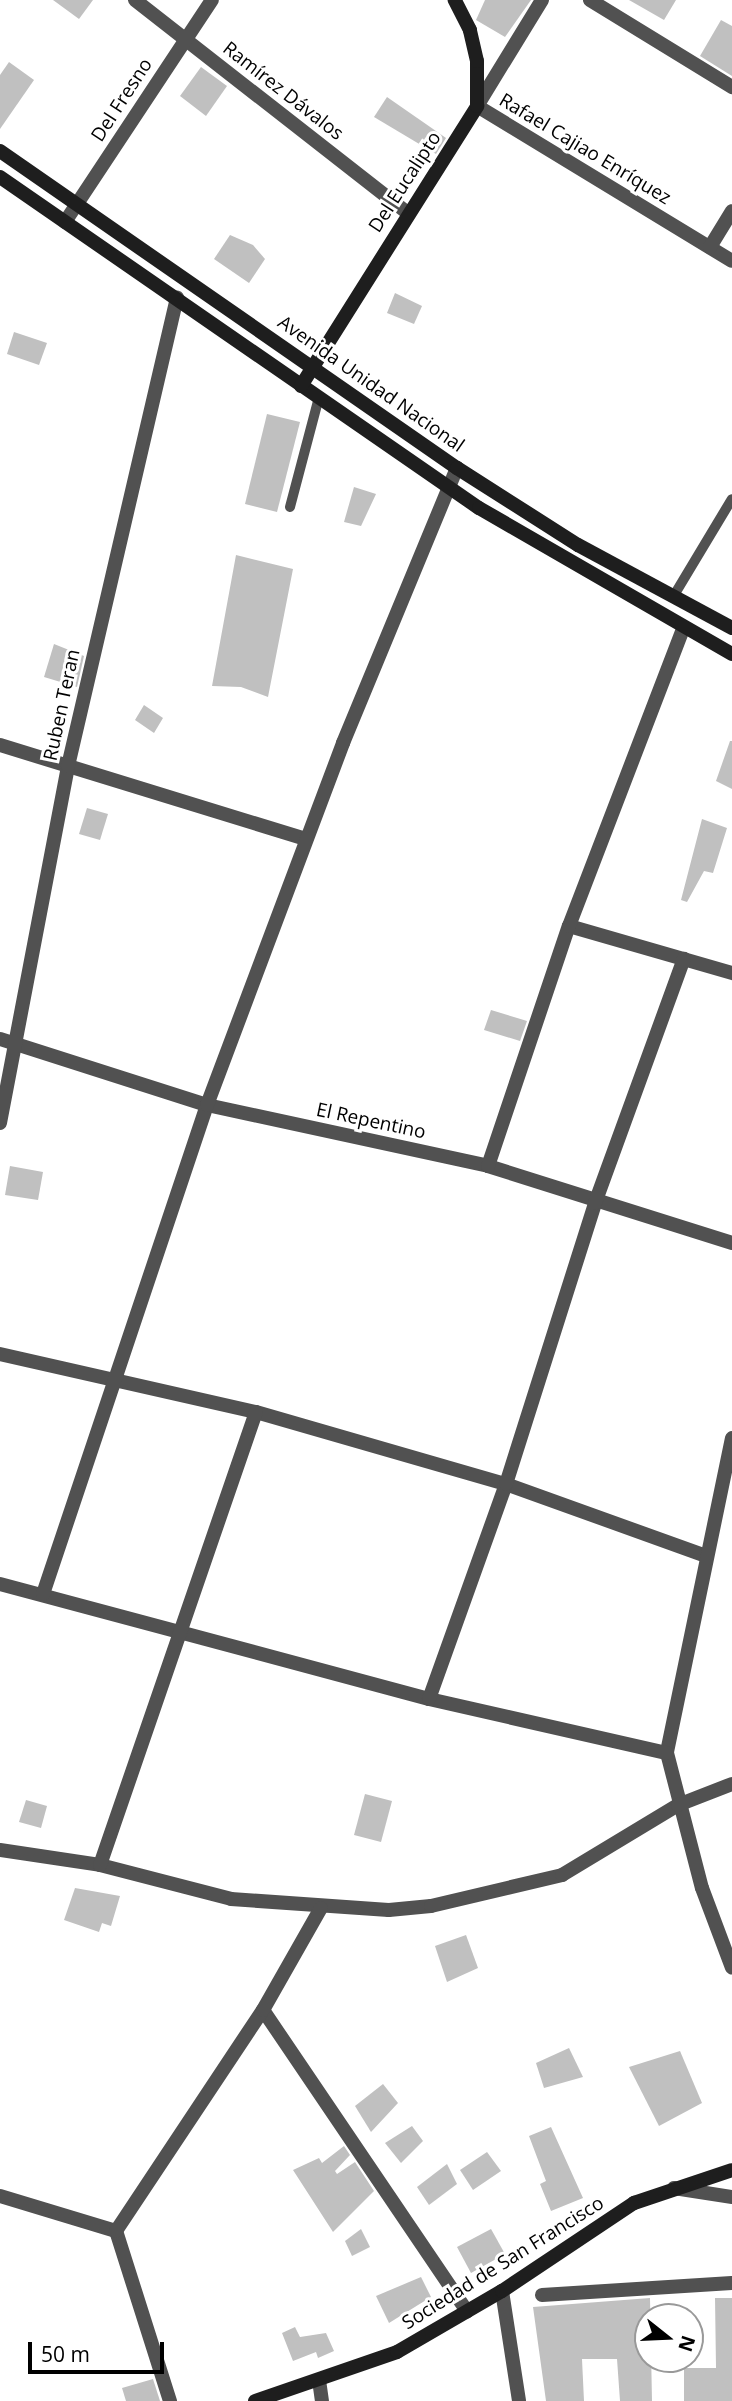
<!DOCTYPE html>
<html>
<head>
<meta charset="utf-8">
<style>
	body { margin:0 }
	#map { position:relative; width:732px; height:2401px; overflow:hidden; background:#fff; font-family:"Open Sans",sans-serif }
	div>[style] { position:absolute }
	.building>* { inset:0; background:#c0c0c0 }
	.lane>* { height:10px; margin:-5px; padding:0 5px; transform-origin:5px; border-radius:5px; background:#515151 }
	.street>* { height:14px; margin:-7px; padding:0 7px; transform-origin:7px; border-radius:7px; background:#515151 }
	.secondary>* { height:14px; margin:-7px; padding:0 7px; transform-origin:7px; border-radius:7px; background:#1e1e1e }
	span { translate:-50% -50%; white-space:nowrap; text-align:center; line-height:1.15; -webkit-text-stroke:6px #fff; paint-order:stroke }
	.street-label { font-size:19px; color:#000 }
	.north { position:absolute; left:634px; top:2303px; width:70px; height:70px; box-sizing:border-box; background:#fff; border:2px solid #999; border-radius:50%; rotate:108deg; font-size:19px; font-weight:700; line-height:28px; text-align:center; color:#000 }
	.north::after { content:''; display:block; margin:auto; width:24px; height:32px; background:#000; clip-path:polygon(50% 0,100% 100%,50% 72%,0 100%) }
	.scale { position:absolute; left:28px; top:2342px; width:136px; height:32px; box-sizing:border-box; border:4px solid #000; border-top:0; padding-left:9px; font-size:21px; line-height:24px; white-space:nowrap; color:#000; -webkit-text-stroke:5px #fff; paint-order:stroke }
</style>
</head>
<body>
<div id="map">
	<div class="building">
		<i style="clip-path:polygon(53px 0,93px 0,79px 19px)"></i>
		<i style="clip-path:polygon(485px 0,531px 0,505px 37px,476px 20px)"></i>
		<i style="clip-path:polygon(629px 0,676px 0,664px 20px)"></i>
		<i style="clip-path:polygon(721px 20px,732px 26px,732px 76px,700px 56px)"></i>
		<i style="clip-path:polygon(9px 62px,34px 80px,0 129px,0 75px)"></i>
		<i style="clip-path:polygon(201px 67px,227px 86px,206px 116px,180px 96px)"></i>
		<i style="clip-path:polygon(387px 97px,446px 138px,436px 154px,374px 117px)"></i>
		<i style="clip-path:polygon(230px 235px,253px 245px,265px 259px,249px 283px,214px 259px)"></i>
		<i style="clip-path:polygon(395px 293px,422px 306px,414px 324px,387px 313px)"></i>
		<i style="clip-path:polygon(14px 332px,47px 343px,39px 365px,7px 354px)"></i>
		<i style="clip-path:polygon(267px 414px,300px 422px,277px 512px,245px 504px)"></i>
		<i style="clip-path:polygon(354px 487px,376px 494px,361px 526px,344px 522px)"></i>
		<i style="clip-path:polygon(236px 555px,293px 569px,268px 697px,241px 687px,212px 686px)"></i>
		<i style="clip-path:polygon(54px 644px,84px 656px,77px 687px,44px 677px)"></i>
		<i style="clip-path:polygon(144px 705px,163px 718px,154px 733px,135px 720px)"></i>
		<i style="clip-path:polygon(730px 741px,732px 741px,732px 789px,716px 781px)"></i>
		<i style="clip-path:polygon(87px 808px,108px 814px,100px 840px,79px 834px)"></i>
		<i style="clip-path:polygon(702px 819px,727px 828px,713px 873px,704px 871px,687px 902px,681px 900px)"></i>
		<i style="clip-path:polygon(491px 1010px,527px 1021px,520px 1041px,484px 1030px)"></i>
		<i style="clip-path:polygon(10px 1166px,43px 1172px,38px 1200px,5px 1195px)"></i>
		<i style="clip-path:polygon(365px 1794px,392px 1801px,381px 1842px,354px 1835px)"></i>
		<i style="clip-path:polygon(26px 1800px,47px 1806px,41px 1828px,19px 1822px)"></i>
		<i style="clip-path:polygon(75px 1888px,120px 1896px,111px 1926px,102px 1923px,99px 1932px,64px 1920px)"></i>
		<i style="clip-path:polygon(466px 1935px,478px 1968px,447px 1982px,435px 1946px)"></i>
		<i style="clip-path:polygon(569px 2048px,583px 2077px,544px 2088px,536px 2063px)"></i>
		<i style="clip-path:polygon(680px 2051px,702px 2103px,659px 2126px,629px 2067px)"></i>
		<i style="clip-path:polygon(383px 2084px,398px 2103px,371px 2132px,355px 2106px)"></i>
		<i style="clip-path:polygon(412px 2126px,423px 2141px,401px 2163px,385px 2143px)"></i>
		<i style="clip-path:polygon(551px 2127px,583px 2198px,551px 2211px,540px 2184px,546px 2181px,529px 2136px)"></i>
		<i style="clip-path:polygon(344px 2146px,350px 2155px,335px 2171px,337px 2174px,355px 2162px,374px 2191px,333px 2232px,293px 2170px,319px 2158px,322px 2163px)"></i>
		<i style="clip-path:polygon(487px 2152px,501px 2171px,473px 2190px,460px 2170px)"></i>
		<i style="clip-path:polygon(447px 2164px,457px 2184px,429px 2205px,417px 2187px)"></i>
		<i style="clip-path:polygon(361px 2229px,370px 2247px,352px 2256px,345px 2241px)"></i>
		<i style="clip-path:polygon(491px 2229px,505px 2254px,471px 2273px,457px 2247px)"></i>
		<i style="clip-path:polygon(421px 2277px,431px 2297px,389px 2323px,376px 2296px)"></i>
		<i style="clip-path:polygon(650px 2298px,652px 2401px,620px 2401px,617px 2359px,582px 2359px,584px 2401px,546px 2401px,533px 2307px)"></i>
		<i style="clip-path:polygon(715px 2298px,732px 2298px,732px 2401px,684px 2401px,684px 2368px,716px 2368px)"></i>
		<i style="clip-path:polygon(295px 2327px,300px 2337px,326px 2333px,334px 2351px,318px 2358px,316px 2352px,293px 2361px,282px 2333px)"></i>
		<i style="clip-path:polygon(153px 2379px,160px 2401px,126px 2401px,122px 2388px)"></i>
	</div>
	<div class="lane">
		<i style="left:290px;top:507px;width:114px;rotate:-75.2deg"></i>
		<i style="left:673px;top:597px;width:114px;rotate:-59deg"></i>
	</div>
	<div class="street">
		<i style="left:135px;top:0;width:346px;rotate:38deg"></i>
		<i style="left:542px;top:0;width:124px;rotate:121.5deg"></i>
		<i style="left:477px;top:106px;width:298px;rotate:31.3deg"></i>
		<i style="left:590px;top:0;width:167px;rotate:31.5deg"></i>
		<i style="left:65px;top:222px;width:266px;rotate:-56.5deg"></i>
		<i style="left:710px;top:247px;width:42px;rotate:-58.6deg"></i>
		<i style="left:0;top:745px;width:319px;rotate:17.1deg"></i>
		<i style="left:569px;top:926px;width:170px;rotate:16.1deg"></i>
		<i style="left:0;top:1039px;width:217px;rotate:17.7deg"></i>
		<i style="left:207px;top:1105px;width:288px;rotate:12.2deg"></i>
		<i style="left:488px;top:1166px;width:256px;rotate:17.5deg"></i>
		<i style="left:0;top:1123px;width:363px;rotate:-79.2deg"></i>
		<i style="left:68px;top:766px;width:481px;rotate:-76.9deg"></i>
		<i style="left:488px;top:1166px;width:253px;rotate:-71.4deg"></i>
		<i style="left:569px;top:926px;width:318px;rotate:-69deg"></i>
		<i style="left:0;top:1354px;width:262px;rotate:12.8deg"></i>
		<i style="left:256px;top:1412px;width:260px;rotate:16.1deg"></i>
		<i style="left:506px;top:1484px;width:213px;rotate:19.8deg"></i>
		<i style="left:732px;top:1438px;width:322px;rotate:101.7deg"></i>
		<i style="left:667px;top:1753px;width:139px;rotate:75.5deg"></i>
		<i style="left:702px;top:1888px;width:85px;rotate:69.4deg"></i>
		<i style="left:0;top:1584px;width:444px;rotate:15deg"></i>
		<i style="left:429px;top:1699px;width:244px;rotate:12.8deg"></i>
		<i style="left:43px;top:1594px;width:516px;rotate:-71.46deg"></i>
		<i style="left:207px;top:1105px;width:387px;rotate:-69.4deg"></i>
		<i style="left:343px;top:743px;width:298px;rotate:-67.5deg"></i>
		<i style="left:429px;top:1699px;width:228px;rotate:-70.3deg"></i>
		<i style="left:506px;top:1484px;width:295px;rotate:-72.4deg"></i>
		<i style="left:595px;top:1203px;width:260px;rotate:-70deg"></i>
		<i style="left:0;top:1850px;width:101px;rotate:8.5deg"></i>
		<i style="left:100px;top:1865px;width:135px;rotate:14.5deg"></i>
		<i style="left:231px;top:1899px;width:158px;rotate:4deg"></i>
		<i style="left:389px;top:1910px;width:42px;rotate:-5.4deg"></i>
		<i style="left:431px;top:1906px;width:135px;rotate:-13.3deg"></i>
		<i style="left:562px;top:1875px;width:135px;rotate:-31.1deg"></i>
		<i style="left:678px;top:1805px;width:58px;rotate:-21.3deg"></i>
		<i style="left:100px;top:1865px;width:479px;rotate:-71deg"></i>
		<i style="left:263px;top:2010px;width:364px;rotate:55.9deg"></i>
		<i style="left:674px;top:2188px;width:59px;rotate:8.8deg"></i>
		<i style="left:0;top:2196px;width:121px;rotate:16.8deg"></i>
		<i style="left:502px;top:2291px;width:111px;rotate:81.2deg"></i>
		<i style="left:542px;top:2295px;width:190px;rotate:-3.6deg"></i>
		<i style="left:319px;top:2380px;width:21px;rotate:82deg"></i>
		<i style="left:170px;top:2401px;width:178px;rotate:-107.6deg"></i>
		<i style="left:116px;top:2231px;width:265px;rotate:-56.4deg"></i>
		<i style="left:263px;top:2010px;width:117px;rotate:-60.4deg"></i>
	</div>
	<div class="secondary">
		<i style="left:0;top:151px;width:556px;rotate:34.75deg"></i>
		<i style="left:457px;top:468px;width:143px;rotate:32.5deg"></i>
		<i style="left:578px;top:545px;width:175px;rotate:28.3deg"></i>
		<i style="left:0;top:177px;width:582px;rotate:34.65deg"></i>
		<i style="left:479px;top:508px;width:292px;rotate:30deg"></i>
		<i style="left:301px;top:386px;width:331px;rotate:-57.8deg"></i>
		<i style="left:477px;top:106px;width:45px;rotate:-90deg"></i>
		<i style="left:477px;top:61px;width:32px;rotate:-103deg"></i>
		<i style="left:470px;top:30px;width:34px;rotate:-117deg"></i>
		<i style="left:255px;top:2401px;width:150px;rotate:-19deg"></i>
		<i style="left:397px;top:2352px;width:121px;rotate:-30.2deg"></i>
		<i style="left:502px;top:2291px;width:159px;rotate:-33.7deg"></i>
		<i style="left:634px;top:2203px;width:103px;rotate:-18.6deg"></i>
	</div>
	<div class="street-label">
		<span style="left:283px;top:91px;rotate:38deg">Ramírez Dávalos</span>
		<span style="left:122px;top:100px;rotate:-57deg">Del Fresno</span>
		<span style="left:585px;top:149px;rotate:31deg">Rafael Cajiao Enríquez</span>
		<span style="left:405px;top:182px;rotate:-57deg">Del Eucalipto</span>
		<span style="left:371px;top:384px;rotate:35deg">Avenida Unidad Nacional</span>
		<span style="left:62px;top:705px;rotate:-78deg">Ruben Teran</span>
		<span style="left:371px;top:1121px;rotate:12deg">El Repentino</span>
		<span style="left:503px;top:2263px;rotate:-32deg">Sociedad de San Francisco</span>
	</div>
	<div class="north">N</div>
	<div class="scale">50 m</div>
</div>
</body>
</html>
